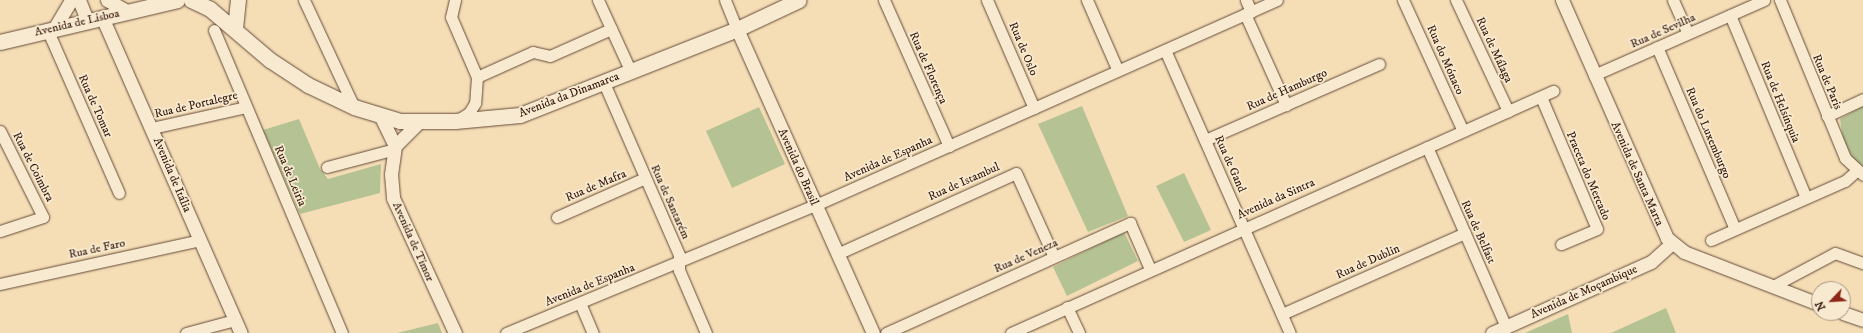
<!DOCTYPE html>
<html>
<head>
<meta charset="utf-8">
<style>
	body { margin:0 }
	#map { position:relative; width:1863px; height:333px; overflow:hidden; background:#f5deb6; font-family:"IM FELL DW Pica",serif }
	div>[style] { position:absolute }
	.green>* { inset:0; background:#b5c293 }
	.roads { filter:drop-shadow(0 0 1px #644a38) drop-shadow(0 0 1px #644a38) }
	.minor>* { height:11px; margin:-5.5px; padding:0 5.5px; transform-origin:5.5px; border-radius:5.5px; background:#f8ead0 }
	.tertiary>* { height:13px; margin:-6.5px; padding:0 6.5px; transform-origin:6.5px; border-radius:6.5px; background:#f8ead0 }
	.secondary>* { height:15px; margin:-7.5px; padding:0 7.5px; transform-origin:7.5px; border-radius:7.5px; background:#f8ead0 }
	span { translate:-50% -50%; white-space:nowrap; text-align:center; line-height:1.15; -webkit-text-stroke:3.5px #f8ead0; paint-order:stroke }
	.street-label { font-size:12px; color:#34190e }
	.north { position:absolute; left:1811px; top:281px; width:40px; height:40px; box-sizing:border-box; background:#f8ead0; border:1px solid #aa9682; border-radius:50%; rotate:245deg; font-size:11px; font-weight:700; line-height:16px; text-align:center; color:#34190e }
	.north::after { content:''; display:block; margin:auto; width:14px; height:18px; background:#8f2418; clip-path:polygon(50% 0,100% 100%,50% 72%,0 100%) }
</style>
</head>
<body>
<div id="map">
	<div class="green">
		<i style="clip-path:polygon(1082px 106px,1128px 216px,1088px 232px,1038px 124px)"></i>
		<i style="clip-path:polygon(1863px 106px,1863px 166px,1854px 161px,1843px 139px,1840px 119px)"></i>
		<i style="clip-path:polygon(759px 107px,785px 164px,732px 188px,706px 131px)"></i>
		<i style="clip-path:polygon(299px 119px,320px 169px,328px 179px,381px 164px,380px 193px,300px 214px,263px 130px)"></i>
		<i style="clip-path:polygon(1184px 173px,1211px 230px,1184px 242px,1156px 186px)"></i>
		<i style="clip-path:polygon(1124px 232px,1138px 261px,1067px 296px,1053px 267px)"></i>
		<i style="clip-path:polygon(1666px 308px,1676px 333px,1611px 333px)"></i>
		<i style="clip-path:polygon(1568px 314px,1572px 333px,1525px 333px)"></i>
		<i style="clip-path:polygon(438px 323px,442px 333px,397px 333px)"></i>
	</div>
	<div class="roads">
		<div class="minor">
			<i style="left:304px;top:0;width:118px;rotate:65deg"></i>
			<i style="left:455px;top:0;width:17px;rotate:103deg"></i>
			<i style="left:451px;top:17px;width:65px;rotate:66.6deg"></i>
			<i style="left:477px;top:77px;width:26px;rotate:94deg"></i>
			<i style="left:475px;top:103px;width:12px;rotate:121deg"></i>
			<i style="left:469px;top:113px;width:15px;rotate:148deg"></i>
			<i style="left:598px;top:0;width:79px;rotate:65.4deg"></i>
			<i style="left:725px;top:0;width:31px;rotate:68deg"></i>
			<i style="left:884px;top:0;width:160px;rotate:66deg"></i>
			<i style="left:987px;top:0;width:118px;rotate:66.5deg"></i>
			<i style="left:1087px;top:0;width:77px;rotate:66.4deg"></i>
			<i style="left:1246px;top:0;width:13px;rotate:67deg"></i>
			<i style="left:1403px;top:0;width:144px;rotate:65.4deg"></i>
			<i style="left:1456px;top:0;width:123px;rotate:64.9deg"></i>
			<i style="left:1673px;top:0;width:36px;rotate:66deg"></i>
			<i style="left:1780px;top:0;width:171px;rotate:67.6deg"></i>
			<i style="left:1845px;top:158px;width:25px;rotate:43deg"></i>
			<i style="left:1245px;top:14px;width:100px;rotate:65.7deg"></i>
			<i style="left:1730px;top:15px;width:198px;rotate:67.4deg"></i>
			<i style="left:47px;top:29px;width:179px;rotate:66.3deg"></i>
			<i style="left:214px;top:30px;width:329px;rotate:67.1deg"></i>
			<i style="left:1657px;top:47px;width:198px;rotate:66.8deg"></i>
			<i style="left:1165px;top:50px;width:309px;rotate:66.2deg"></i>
			<i style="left:1594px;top:75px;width:186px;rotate:-23.8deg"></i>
			<i style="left:477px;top:77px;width:61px;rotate:-24.1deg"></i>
			<i style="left:533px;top:52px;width:17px;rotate:13deg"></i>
			<i style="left:550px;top:56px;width:67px;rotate:-23.9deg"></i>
			<i style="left:604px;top:83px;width:188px;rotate:66.4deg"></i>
			<i style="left:679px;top:255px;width:15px;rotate:90deg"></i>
			<i style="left:679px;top:270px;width:69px;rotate:66.8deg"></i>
			<i style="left:1541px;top:97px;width:143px;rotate:67deg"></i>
			<i style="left:1597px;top:229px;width:39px;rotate:157deg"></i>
			<i style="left:1827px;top:116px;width:40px;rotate:-25deg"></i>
			<i style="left:152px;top:128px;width:96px;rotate:-12.6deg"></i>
			<i style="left:0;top:131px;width:96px;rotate:63.4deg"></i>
			<i style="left:43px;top:217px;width:45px;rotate:162deg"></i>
			<i style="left:1205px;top:140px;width:190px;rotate:-23.6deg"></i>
			<i style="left:1427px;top:147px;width:197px;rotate:66.3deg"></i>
			<i style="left:327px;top:167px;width:70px;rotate:-14.8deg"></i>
			<i style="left:557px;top:217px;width:96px;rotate:-23.9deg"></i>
			<i style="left:1711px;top:240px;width:146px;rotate:-23.8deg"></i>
			<i style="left:1845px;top:181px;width:15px;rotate:-42deg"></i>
			<i style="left:837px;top:254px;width:196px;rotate:-24.3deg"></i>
			<i style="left:1016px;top:173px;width:92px;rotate:65.7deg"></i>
			<i style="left:0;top:284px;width:205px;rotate:-12.4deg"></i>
			<i style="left:1773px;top:286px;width:70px;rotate:-28deg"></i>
			<i style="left:1835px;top:253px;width:30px;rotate:20deg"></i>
			<i style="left:580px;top:303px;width:33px;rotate:67deg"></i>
			<i style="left:1067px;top:307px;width:29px;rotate:65deg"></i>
			<i style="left:1282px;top:314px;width:200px;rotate:-23.9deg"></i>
			<i style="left:186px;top:333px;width:51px;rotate:-14.9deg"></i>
			<i style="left:506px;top:333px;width:340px;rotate:-22.5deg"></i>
			<i style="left:820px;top:203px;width:500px;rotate:-23.95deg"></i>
			<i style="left:886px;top:333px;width:268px;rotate:-24.3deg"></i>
			<i style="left:1130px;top:223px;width:50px;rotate:66.5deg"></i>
			<i style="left:1011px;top:333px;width:594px;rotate:-24.06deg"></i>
		</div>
		<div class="tertiary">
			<i style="left:79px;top:0;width:22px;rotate:68deg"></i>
			<i style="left:107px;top:0;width:23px;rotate:29deg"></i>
			<i style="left:1562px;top:0;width:260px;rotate:66.2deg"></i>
			<i style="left:1667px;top:238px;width:22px;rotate:39deg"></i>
			<i style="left:1684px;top:252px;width:145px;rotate:21.1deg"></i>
			<i style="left:102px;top:17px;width:345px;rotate:66.3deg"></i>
			<i style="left:55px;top:27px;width:31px;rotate:-59deg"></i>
			<i style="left:737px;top:29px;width:333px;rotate:65.9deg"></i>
			<i style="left:380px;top:115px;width:34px;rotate:64deg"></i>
			<i style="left:395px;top:146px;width:28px;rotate:98deg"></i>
			<i style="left:391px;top:174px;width:24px;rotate:85deg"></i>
			<i style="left:393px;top:198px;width:149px;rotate:65.3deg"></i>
			<i style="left:395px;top:146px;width:35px;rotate:-45deg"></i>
			<i style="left:1843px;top:313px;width:21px;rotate:19deg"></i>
			<i style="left:1492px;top:333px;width:174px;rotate:-24.1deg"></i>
			<i style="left:1651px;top:262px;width:28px;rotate:-42deg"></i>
		</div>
		<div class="secondary">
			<i style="left:191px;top:0;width:21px;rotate:25deg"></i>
			<i style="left:210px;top:9px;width:79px;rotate:40.4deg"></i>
			<i style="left:270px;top:60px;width:45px;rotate:33.3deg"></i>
			<i style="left:308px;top:85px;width:51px;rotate:25.6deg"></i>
			<i style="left:354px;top:107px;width:48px;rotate:16.9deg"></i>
			<i style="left:400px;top:121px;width:55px"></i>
			<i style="left:455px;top:121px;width:65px;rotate:-5.3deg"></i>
			<i style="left:520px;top:115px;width:233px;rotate:-21.6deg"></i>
			<i style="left:737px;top:29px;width:68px;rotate:-25.1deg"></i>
			<i style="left:235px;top:28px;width:28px;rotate:-84deg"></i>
			<i style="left:0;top:42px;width:182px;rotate:-13.3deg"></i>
		</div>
	</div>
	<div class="street-label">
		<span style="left:77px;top:23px;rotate:-13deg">Avenida de Lisboa</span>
		<span style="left:1663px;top:31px;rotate:-24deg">Rua de Sevilha</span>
		<span style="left:1023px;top:49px;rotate:67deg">Rua de Oslo</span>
		<span style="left:1494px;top:50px;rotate:65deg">Rua de Málaga</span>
		<span style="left:1445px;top:60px;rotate:66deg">Rua do Mónaco</span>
		<span style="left:928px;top:68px;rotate:66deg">Rua de Florença</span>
		<span style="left:1827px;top:82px;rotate:67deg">Rua de Paris</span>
		<span style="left:1287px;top:90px;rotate:-24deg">Rua de Hamburgo</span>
		<span style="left:569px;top:95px;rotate:-21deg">Avenida da Dinamarca</span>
		<span style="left:1780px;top:102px;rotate:68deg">Rua de Helsínquia</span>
		<span style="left:196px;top:105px;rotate:-13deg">Rua de Portalegre</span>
		<span style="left:95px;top:106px;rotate:66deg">Rua de Tomar</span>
		<span style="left:1708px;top:133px;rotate:67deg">Rua do Luxemburgo</span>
		<span style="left:888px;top:159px;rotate:-24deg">Avenida de Espanha</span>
		<span style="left:1230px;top:164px;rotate:66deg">Rua de Gand</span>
		<span style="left:33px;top:167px;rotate:63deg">Rua de Coimbra</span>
		<span style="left:798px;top:167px;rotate:66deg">Avenida do Brasil</span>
		<span style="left:1637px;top:174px;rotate:66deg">Avenida de Santa Marta</span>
		<span style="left:172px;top:175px;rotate:67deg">Avenida de Itália</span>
		<span style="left:290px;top:176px;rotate:67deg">Rua de Leiria</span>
		<span style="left:1588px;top:176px;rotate:67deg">Praceta do Mercado</span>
		<span style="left:964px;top:182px;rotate:-24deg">Rua de Istambul</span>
		<span style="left:596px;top:186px;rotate:-23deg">Rua de Mafra</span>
		<span style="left:1276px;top:199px;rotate:-24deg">Avenida da Sintra</span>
		<span style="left:670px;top:202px;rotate:66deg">Rua de Santarém</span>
		<span style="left:1478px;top:232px;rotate:66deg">Rua de Belfast</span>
		<span style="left:413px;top:242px;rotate:66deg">Avenida de Timor</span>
		<span style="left:97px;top:249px;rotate:-12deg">Rua de Faro</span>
		<span style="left:1026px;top:256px;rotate:-24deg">Rua de Veneza</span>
		<span style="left:1368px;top:262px;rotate:-24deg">Rua de Dublin</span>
		<span style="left:590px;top:285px;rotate:-22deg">Avenida de Espanha</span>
		<span style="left:1584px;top:292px;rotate:-24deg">Avenida de Moçambique</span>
	</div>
	<div class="north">N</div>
</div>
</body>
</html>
